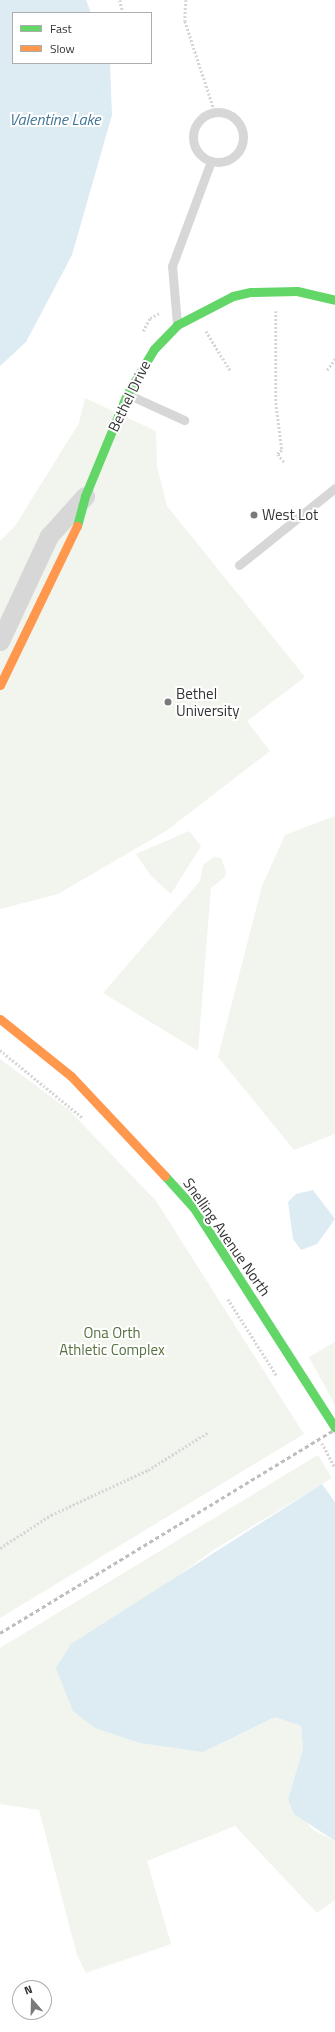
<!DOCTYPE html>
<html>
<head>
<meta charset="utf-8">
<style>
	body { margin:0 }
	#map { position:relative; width:335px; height:2032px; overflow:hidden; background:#fff; font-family:"Titillium Web",sans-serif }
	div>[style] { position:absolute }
	.green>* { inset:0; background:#f1f5ed }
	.water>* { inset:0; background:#ddebf3 }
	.path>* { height:2.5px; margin-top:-1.25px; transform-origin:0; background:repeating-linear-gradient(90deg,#d6d6d6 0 2px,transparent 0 4px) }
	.lane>* { height:9px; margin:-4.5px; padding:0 4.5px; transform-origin:4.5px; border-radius:4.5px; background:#d7d7d7 }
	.lane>.ring { margin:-4.5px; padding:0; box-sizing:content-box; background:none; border:9px solid #d7d7d7; border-radius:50% }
	.street>* { height:19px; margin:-9.5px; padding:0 9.5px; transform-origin:9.5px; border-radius:9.5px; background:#d7d7d7 }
	.fast>* { height:9px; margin:-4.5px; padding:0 4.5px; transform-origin:4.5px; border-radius:4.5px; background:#63d668 }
	.slow>* { height:9px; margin:-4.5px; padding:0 4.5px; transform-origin:4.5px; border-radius:4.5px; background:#ff974d }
	.rail>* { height:3px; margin-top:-1.5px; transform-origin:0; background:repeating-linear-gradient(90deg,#bebebe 0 4px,transparent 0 7px) }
	.dots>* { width:11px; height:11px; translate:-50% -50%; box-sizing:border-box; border:2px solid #fff; border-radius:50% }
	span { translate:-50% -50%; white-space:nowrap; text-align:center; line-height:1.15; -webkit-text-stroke:4px #fff; paint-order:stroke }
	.street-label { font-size:15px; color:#333 }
	.poi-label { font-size:15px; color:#333 }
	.left { translate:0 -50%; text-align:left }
	.park-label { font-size:15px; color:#56703f }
	.water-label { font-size:16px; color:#3f7597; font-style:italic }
	.legend { position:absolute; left:12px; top:12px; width:140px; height:52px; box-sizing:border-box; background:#fff; border:1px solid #adadad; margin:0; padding:5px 7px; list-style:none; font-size:12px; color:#333 }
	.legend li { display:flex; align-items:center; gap:8px; height:20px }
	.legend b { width:20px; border:1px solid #adadad }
	.north { position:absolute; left:12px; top:1980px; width:40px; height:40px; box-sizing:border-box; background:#fff; border:1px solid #adadad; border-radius:50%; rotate:340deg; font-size:11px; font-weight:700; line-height:16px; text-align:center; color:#333 }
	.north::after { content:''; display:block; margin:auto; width:14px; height:18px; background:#7a7a7a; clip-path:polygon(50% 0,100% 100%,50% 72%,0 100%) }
</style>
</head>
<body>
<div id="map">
	<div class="green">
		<i style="clip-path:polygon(85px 398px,156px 431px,157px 466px,167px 506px,305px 677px,247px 721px,270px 751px,166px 831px,58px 894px,0 909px,0 541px,15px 526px,79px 423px)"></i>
		<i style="clip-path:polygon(335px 816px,335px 1134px,294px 1150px,218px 1057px,262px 886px,285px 835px)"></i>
		<i style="clip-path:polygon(189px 831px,201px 846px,171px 894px,151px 876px,136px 854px)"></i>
		<i style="clip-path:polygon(214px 857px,221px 858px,226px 871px,225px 877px,211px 888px,198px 1051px,103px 993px,200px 881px,203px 865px)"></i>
		<i style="clip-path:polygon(0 1059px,69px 1110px,156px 1201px,304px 1434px,0 1618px)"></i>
		<i style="clip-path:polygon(335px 1342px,335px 1405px,309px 1357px)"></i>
		<i style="clip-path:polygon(318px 1455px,332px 1478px,215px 1549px,147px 1598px,203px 1752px,275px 1717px,301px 1726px,303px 1749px,288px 1799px,313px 1830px,335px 1841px,335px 1900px,317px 1913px,235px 1826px,147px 1861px,171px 1944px,86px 1973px,77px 1955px,39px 1810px,0 1804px,0 1648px)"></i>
	</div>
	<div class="water">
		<i style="clip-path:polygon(0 0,86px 0,91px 13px,13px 13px,13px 63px,110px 63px,112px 115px,72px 255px,26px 342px,0 366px)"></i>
		<i style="clip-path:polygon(313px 1190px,335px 1219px,317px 1244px,301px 1250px,293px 1239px,288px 1202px,296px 1194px)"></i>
		<i style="clip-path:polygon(322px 1484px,335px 1502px,335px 1841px,294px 1814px,288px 1799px,303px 1749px,301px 1726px,275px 1717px,203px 1752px,140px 1743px,95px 1728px,73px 1711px,56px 1668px,71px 1644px)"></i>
	</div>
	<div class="path">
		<i style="left:120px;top:0;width:13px;rotate:77deg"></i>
		<i style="left:186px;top:0;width:21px;rotate:93deg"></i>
		<i style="left:185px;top:21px;width:96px;rotate:71.8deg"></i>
		<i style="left:276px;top:311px;width:92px;rotate:90deg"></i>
		<i style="left:276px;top:403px;width:47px;rotate:82.7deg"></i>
		<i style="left:282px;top:450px;width:6px;rotate:135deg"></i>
		<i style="left:278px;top:454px;width:10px;rotate:53deg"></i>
		<i style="left:143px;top:331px;width:15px;rotate:-62deg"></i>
		<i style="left:150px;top:318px;width:11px;rotate:-27deg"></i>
		<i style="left:206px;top:331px;width:46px;rotate:58.4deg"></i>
		<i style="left:327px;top:370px;width:14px;rotate:-54deg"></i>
		<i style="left:0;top:1050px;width:107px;rotate:39.3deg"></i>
		<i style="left:228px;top:1299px;width:91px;rotate:57.5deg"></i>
		<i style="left:322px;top:1443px;width:27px;rotate:62deg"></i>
		<i style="left:0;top:1548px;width:61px;rotate:-32.9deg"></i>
		<i style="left:51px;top:1515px;width:107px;rotate:-24.9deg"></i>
		<i style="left:148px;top:1470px;width:70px;rotate:-32.1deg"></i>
	</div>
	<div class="lane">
		<i class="ring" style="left:193px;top:112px;width:41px;height:41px"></i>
		<i style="left:177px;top:324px;width:58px;rotate:-94.9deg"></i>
		<i style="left:172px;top:266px;width:112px;rotate:-69.6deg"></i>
		<i style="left:127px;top:394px;width:63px;rotate:24.5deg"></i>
		<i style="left:239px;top:565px;width:123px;rotate:-38.7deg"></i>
	</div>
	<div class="street">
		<i style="left:0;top:641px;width:116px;rotate:-65deg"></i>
		<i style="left:49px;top:536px;width:54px;rotate:-48deg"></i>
	</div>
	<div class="fast">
		<i style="left:77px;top:526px;width:31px;rotate:-75deg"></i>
		<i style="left:85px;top:496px;width:110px;rotate:-67.6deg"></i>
		<i style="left:127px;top:394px;width:52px;rotate:-59deg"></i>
		<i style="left:154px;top:349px;width:33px;rotate:-46deg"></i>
		<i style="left:177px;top:325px;width:63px;rotate:-27.4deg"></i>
		<i style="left:233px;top:296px;width:18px;rotate:-13deg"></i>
		<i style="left:251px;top:292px;width:46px;rotate:-1.2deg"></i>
		<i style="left:297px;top:291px;width:39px;rotate:13deg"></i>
		<i style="left:165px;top:1176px;width:43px;rotate:47.8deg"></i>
		<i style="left:194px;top:1208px;width:261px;rotate:57.3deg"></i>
	</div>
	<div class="slow">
		<i style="left:0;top:685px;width:177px;rotate:-64.2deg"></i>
		<i style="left:0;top:1019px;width:91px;rotate:38.8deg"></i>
		<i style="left:71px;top:1076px;width:137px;rotate:46.8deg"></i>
	</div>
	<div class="rail">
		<i style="left:0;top:1633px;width:392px;rotate:-31.3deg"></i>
	</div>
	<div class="dots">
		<i style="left:254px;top:515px;background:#7a7a7a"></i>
		<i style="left:168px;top:702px;background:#7a7a7a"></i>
	</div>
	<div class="street-label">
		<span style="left:129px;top:396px;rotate:-64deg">Bethel Drive</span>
		<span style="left:227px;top:1237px;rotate:55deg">Snelling Avenue North</span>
	</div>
	<div class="poi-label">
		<span class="left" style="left:262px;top:515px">West Lot</span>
		<span class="left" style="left:176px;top:702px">Bethel<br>University</span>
	</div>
	<div class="park-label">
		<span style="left:112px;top:1341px">Ona Orth<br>Athletic Complex</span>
	</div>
	<div class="water-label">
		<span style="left:55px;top:119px">Valentine Lake</span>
	</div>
	<ul class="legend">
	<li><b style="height:5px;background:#63d668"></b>Fast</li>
	<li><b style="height:5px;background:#ff974d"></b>Slow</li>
	</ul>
	<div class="north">N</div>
</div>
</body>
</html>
